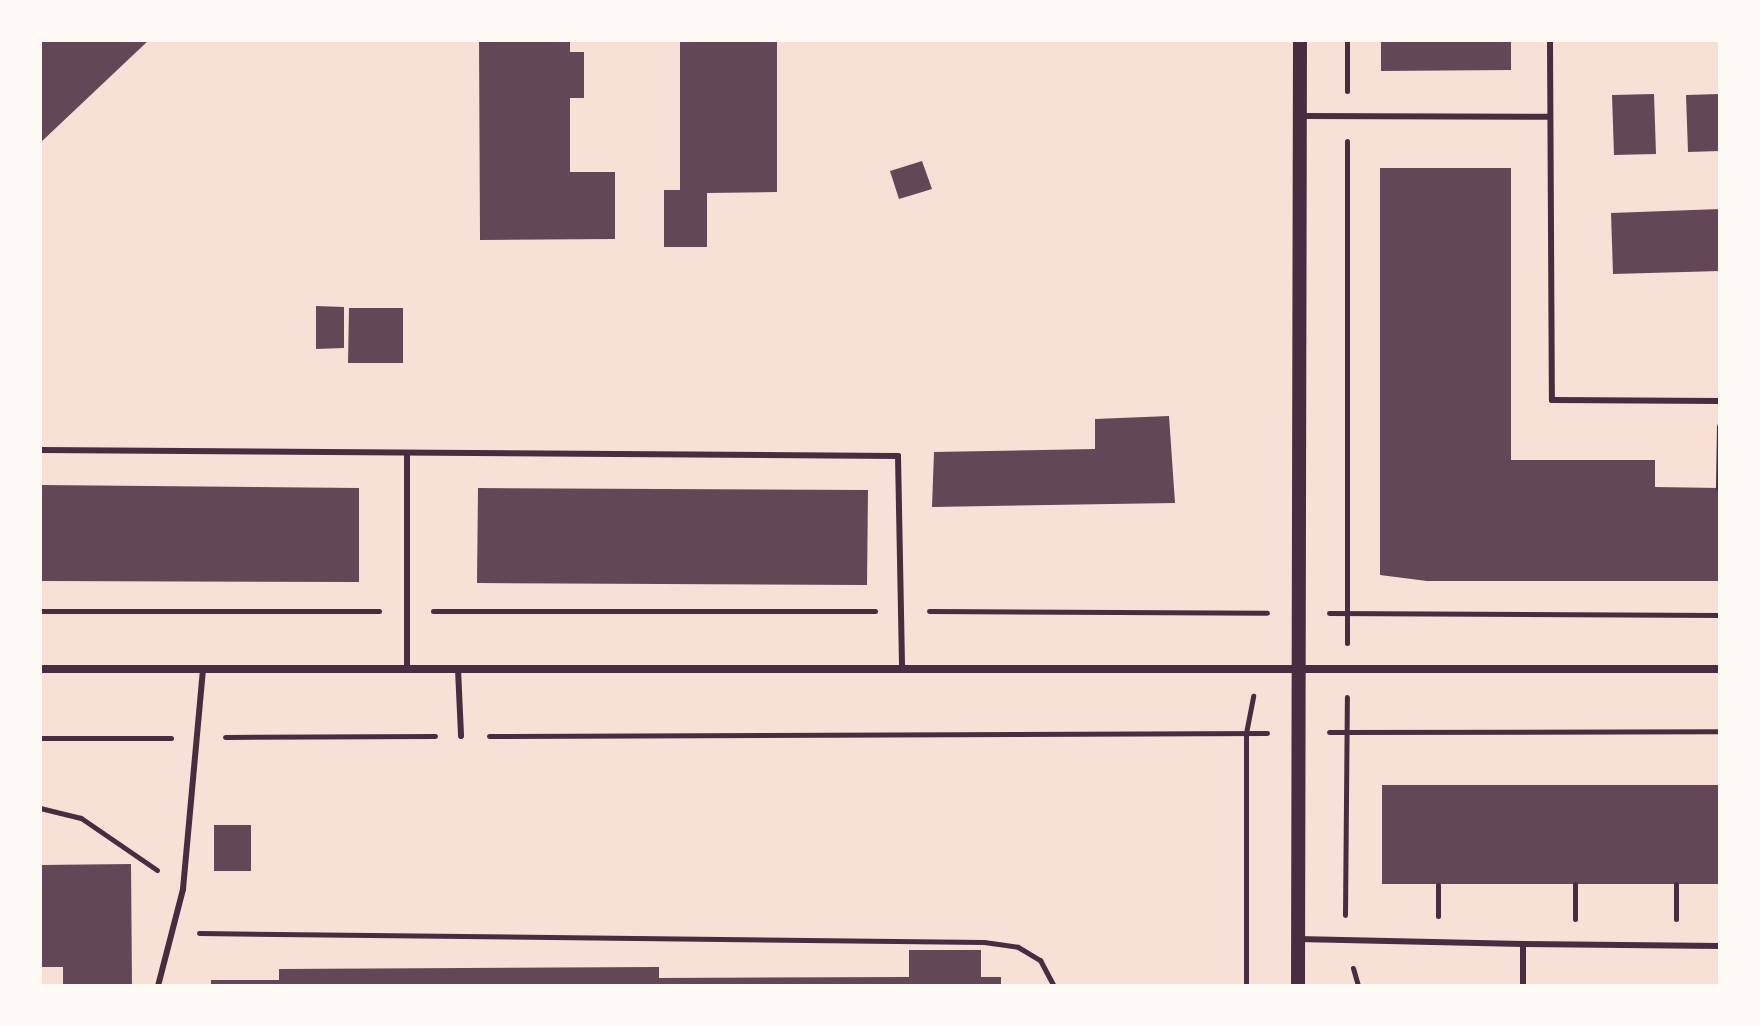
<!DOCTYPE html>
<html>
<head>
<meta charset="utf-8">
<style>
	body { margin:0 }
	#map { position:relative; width:1760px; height:1026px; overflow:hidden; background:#f7e1d7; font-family:"DM Sans",sans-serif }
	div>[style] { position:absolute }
	.building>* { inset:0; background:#644757 }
	.path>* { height:5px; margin:-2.5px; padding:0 2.5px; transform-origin:2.5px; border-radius:2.5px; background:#4a2c40 }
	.service>* { height:6px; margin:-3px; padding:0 3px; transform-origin:3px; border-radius:3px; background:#4a2c40 }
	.minor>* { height:8px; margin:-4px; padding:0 4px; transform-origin:4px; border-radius:4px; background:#4a2c40 }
	.tertiary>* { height:14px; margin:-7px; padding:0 7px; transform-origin:7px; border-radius:7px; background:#4a2c40 }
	span { translate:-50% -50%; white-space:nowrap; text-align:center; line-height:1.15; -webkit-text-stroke:8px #fffaf5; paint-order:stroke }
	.frame { position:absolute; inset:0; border:42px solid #fffaf5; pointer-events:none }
</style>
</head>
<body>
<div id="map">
	<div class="building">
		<i style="clip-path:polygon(40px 40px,149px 40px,40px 143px)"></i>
		<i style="clip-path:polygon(479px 40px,570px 40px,570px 52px,584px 52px,584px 98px,570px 98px,570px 172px,615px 172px,615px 239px,480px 240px)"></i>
		<i style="clip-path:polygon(680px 40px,777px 40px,777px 192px,707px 193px,707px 247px,664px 247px,664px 190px,680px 190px)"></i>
		<i style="clip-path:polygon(1381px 40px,1511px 40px,1511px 70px,1381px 71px)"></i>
		<i style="clip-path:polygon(1654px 94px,1656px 154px,1614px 155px,1612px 95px)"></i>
		<i style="clip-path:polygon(1720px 94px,1720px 151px,1688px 152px,1686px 95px)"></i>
		<i style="clip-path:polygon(922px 161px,932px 189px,899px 199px,890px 171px)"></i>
		<i style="clip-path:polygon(1380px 168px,1511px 168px,1511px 460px,1655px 460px,1655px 487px,1720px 488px,1720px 581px,1427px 581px,1380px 575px)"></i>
		<i style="clip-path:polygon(1720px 209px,1720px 271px,1613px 274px,1611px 213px)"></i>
		<i style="clip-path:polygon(316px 306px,344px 307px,344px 348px,316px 349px)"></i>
		<i style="clip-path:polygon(349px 308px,403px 308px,403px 363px,348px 363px)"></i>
		<i style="clip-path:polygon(1169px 416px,1175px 503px,932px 507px,934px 452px,1095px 449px,1095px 419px)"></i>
		<i style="clip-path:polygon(40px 485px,359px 488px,359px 582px,40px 581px)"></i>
		<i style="clip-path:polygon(478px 488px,868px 490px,867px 585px,477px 583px)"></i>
		<i style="clip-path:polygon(1382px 785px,1720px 785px,1720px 884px,1382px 884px)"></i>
		<i style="clip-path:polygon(214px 825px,251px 825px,251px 871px,214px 871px)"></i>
		<i style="clip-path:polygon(131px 864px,132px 986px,63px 986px,63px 967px,40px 967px,40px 865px)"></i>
		<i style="clip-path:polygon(909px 950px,981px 950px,981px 977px,1001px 977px,1001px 986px,211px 986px,211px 980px,279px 980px,279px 969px,659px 967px,659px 978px,909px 977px)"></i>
	</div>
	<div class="path">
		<i style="left:1347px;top:91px;width:51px;rotate:-90deg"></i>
		<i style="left:1718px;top:488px;width:62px;rotate:-89.1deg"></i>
		<i style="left:40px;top:611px;width:339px"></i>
		<i style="left:433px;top:611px;width:442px"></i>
		<i style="left:929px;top:611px;width:338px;rotate:0.3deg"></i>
		<i style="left:1329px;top:613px;width:391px;rotate:0.3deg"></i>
		<i style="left:1347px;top:643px;width:502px;rotate:-90deg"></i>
		<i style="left:1329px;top:732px;width:391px;rotate:-0.1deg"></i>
		<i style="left:489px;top:736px;width:778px;rotate:-0.22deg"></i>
		<i style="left:225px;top:737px;width:210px;rotate:-0.3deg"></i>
		<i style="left:40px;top:738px;width:131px"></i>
		<i style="left:40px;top:808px;width:42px;rotate:13.7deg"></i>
		<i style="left:81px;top:818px;width:92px;rotate:34.4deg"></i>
		<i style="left:1438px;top:885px;width:31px;rotate:90deg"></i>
		<i style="left:1345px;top:915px;width:218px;rotate:-89.5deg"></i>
		<i style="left:1575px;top:919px;width:35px;rotate:-90deg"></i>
		<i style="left:1676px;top:919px;width:35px;rotate:-90deg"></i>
		<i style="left:199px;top:933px;width:785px;rotate:0.66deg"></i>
		<i style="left:984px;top:942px;width:34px;rotate:8deg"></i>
		<i style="left:1018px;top:947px;width:26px;rotate:31deg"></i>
		<i style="left:1040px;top:960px;width:30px;rotate:62deg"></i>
		<i style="left:1353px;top:968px;width:19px;rotate:74deg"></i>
		<i style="left:1246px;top:986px;width:253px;rotate:-90deg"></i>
		<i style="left:1246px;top:733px;width:38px;rotate:-79deg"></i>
	</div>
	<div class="service">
		<i style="left:1550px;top:40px;width:360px;rotate:89.7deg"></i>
		<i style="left:1552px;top:400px;width:168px;rotate:0.3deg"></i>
		<i style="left:1302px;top:116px;width:248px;rotate:0.2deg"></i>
		<i style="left:40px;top:450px;width:858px;rotate:0.4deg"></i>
		<i style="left:898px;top:456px;width:212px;rotate:88.9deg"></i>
		<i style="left:407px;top:669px;width:216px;rotate:-90deg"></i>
		<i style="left:458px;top:669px;width:67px;rotate:87.4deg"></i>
		<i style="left:1298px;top:939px;width:225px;rotate:1.3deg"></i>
		<i style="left:1523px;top:944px;width:42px;rotate:90deg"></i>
		<i style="left:1523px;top:944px;width:197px;rotate:0.6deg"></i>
		<i style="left:158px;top:986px;width:100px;rotate:-75.5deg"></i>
		<i style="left:183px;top:889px;width:221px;rotate:-84.8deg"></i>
	</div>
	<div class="minor">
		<i style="left:40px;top:669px;width:1680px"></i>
	</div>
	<div class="tertiary">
		<i style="left:1298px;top:986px;width:946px;rotate:-89.88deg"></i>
	</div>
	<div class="frame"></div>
</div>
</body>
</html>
